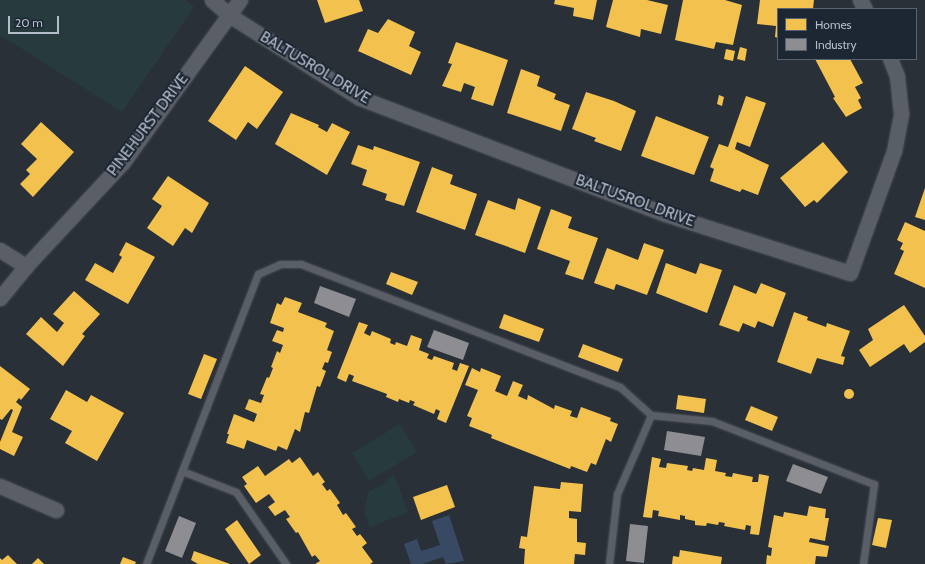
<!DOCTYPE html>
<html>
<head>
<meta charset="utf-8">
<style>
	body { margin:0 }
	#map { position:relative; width:925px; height:564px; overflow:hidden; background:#2a3038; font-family:Cabin,sans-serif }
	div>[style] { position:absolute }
	.green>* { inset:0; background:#273a3e }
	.water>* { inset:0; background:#384963 }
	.homes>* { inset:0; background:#f2c14e }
	.round { border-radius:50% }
	.industry>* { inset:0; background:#8d8d92 }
	.roads { filter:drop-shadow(0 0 1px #484c53) drop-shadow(0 0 1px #484c53) }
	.service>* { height:7px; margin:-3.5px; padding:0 3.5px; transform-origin:3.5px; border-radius:3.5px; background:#5a5e66 }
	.minor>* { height:15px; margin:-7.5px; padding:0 7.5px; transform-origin:7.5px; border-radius:7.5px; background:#5a5e66 }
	span { translate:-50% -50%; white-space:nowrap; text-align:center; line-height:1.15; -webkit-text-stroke:4px #1d2633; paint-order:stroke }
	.street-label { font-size:15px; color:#b4bcc9 }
	.legend { position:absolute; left:777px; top:8px; width:140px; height:52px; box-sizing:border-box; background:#1d2633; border:1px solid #59626f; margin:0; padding:5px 7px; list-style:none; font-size:12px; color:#b4bcc9 }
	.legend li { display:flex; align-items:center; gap:8px; height:20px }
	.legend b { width:20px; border:1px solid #59626f }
	.scale { position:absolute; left:8px; top:16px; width:51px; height:18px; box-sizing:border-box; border:2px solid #b4bcc9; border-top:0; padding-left:5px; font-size:12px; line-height:14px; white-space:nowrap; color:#b4bcc9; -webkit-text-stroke:3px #1d2633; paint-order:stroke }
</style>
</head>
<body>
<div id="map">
	<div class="green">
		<i style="clip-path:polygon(0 0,186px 0,194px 7px,122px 112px,0 35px)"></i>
		<i style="clip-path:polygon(400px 424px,417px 452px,369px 481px,352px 453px)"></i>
		<i style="clip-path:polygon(394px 474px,408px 512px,370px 527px,364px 512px,368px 494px,370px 490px,380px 486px)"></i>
	</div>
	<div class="water">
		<i style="clip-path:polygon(449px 515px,464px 561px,446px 564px,443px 557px,422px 564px,411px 564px,404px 544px,417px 539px,421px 551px,440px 545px,432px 521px)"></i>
	</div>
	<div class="homes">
		<i style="clip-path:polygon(317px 0,359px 0,363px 11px,325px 23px)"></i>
		<i style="clip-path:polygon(555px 0,597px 0,593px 20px,573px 16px,574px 8px,554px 4px)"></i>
		<i style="clip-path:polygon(613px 0,647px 0,668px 5px,661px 34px,641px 29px,640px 37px,606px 27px)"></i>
		<i style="clip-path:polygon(683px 0,725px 0,742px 5px,733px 45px,716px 42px,714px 49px,675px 40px)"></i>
		<i style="clip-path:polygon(760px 0,814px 0,813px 9px,778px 9px,778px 38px,775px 37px,776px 26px,757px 24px)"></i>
		<i style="clip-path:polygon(388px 19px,415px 32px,409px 46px,421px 52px,411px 75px,358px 51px,368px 29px,378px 33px)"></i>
		<i style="clip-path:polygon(456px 42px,508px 60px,493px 106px,471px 99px,475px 87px,464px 83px,461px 92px,442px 86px,452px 64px,448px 63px)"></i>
		<i style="clip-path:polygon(740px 47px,747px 49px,745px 61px,737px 59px)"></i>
		<i style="clip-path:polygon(726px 49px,735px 51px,733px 61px,724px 59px)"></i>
		<i style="clip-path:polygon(815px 59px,850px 59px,863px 83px,855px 87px,861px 98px,858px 100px,862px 108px,846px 117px,833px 98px,835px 97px)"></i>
		<i style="clip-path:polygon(245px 66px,283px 92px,257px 129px,248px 122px,236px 140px,208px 121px)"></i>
		<i style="clip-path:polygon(521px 69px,540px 76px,537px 86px,556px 94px,554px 99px,570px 105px,561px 131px,507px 113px)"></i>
		<i style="clip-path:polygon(586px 92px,614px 101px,636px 111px,621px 151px,594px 141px,596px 138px,572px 129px)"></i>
		<i style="clip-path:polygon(719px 95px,724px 97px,722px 106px,717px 104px)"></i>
		<i style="clip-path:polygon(746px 96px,766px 103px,750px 147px,737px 142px,735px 149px,769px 165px,758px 195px,742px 189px,740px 192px,710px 181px,714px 169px,710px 167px,719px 144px,728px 147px)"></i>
		<i style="clip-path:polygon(291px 113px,319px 125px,318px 127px,327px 132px,332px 123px,350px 132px,327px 175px,275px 144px)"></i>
		<i style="clip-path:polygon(656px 116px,709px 137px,694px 175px,641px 156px)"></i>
		<i style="clip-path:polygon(41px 122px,74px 152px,33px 197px,20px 184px,30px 174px,26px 170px,37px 159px,21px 144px)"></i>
		<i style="clip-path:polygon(823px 142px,848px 172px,817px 203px,814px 200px,805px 207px,780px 178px)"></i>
		<i style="clip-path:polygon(358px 145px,373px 150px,374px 146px,420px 162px,404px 206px,385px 200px,387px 194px,362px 185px,367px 170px,351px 164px)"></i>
		<i style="clip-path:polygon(432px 167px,453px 175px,450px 184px,477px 194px,465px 230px,416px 212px)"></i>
		<i style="clip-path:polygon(168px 176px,209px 203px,192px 233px,185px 228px,173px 246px,147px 228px,162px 206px,152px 199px)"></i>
		<i style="clip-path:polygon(925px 188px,925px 220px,915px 217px)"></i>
		<i style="clip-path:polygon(518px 198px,541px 207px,525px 253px,475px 235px,488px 200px,515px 210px)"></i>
		<i style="clip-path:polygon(551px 209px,572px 217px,568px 228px,598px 238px,583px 280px,565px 274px,570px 261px,537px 249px)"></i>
		<i style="clip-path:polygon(905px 222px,925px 231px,925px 288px,894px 274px,904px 251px,900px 249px,903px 243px,897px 240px)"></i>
		<i style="clip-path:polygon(126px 242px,155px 257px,128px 304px,85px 280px,95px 263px,113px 273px,122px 257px,119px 255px)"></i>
		<i style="clip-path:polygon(644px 243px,664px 250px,647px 295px,616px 284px,614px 290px,594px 283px,607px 248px,638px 260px)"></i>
		<i style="clip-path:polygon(666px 263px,696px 274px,700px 263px,722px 270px,707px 313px,656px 293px)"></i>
		<i style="clip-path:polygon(391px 272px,418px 282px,412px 295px,386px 284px)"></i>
		<i style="clip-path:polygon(761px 283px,786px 293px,773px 327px,758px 321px,755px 328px,743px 323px,739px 332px,719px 325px,734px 285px,756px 294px)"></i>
		<i style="clip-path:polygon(74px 291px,100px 314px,82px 334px,85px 336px,63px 366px,26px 334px,41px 317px,57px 332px,64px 323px,53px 314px)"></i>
		<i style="clip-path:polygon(285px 297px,302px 303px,298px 312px,327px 323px,325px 327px,334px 331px,327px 350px,332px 352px,328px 363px,325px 362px,322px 369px,326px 371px,320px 387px,317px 386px,309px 413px,305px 412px,300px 432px,295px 429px,287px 450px,278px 446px,276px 451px,247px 440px,244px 449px,226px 443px,229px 434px,227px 434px,234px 414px,254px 422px,257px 414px,245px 409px,249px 399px,261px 403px,264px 395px,260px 394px,267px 377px,269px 378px,273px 368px,271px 367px,277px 351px,280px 353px,283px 345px,272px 341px,277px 330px,283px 332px,284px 328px,270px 323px,277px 303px,281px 305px)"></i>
		<i style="clip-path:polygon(904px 305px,925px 336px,925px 342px,910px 353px,904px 344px,870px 367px,859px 350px,873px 340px,868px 329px)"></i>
		<i style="clip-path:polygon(794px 312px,808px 317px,807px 320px,826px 327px,827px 323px,850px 331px,841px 356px,845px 357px,843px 365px,817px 358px,811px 374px,777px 362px)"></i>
		<i style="clip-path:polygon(504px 314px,544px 329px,539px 342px,499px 328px)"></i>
		<i style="clip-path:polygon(359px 322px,368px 325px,364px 333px,370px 336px,372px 331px,391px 339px,390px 343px,395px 345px,396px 342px,407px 346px,411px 335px,422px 339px,419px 350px,429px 354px,427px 358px,432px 360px,434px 356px,454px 363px,452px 369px,457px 371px,460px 363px,469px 366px,446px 423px,437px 419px,440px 411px,436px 409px,434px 414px,413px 405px,415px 402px,410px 400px,409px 403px,399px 399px,398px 402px,391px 399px,386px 397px,387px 394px,352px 381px,354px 376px,349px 374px,346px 382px,337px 378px)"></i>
		<i style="clip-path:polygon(583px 344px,623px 359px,618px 372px,578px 357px)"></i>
		<i style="clip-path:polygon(204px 354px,217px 359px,201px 399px,188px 394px)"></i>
		<i style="clip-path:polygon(0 366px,30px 389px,21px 400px,19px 398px,16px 402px,22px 407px,12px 432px,23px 437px,14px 456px,0 449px,0 442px,13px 410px,11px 409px,2px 420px,0 419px)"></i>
		<i style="clip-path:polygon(472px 368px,480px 372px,481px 368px,501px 376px,495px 391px,507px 396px,513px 381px,523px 385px,518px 396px,527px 400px,528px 395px,554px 409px,555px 405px,572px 411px,570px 416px,577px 418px,581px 407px,611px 418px,610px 421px,618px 424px,611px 442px,606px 439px,596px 465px,591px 463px,587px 472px,571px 466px,570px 469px,491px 438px,492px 435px,469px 426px,472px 418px,467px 416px,478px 390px,465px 385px)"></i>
		<i class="round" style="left:844px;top:389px;width:10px;height:10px"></i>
		<i style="clip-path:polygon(66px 390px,87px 402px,91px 395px,124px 413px,97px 461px,65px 443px,72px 431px,50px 419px)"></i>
		<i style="clip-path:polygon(678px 395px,706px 399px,704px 413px,676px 409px)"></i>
		<i style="clip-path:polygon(751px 406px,778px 417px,772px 431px,745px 420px)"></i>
		<i style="clip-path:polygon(300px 457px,313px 476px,318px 472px,325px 482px,322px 484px,327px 491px,330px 489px,340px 503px,337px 505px,343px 515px,346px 513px,356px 527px,352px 529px,357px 536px,360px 534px,367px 543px,362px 547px,373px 562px,370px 564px,315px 564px,320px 561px,315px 555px,312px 557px,298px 532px,296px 533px,286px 519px,290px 517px,285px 510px,275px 516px,268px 507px,275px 502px,269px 494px,256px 503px,244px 486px,247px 484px,242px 477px,258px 466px,265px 476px,289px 459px,292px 463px)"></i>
		<i style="clip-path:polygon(652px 457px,661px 459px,659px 467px,666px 468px,667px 463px,688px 466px,687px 470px,692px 471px,693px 468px,704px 470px,706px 458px,717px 460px,715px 471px,726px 473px,725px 476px,732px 477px,733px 473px,753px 477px,752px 482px,758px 482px,759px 474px,769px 476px,759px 535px,750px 534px,751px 526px,746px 525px,745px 530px,724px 526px,725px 523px,719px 522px,718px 525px,707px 523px,706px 526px,695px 525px,695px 521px,685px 519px,685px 516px,680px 515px,680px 520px,658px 516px,659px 511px,653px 510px,652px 518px,643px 517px)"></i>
		<i style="clip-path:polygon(561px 482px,583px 484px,581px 512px,569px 511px,569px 518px,577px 519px,577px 542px,586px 543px,585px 555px,575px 554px,574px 564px,524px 564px,525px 549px,519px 548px,521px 536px,527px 537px,534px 486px,560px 489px)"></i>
		<i style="clip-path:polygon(447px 485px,455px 507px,421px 520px,413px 497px)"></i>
		<i style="clip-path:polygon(809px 506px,826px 509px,825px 518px,829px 518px,825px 541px,810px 538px,809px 542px,829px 546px,827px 557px,816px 556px,815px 564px,766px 564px,767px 555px,771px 556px,772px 548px,768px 547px,774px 515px,783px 517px,784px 512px,807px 516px)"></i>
		<i style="clip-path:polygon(878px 518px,892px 520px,886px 548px,872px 545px)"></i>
		<i style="clip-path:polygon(237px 520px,261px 555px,249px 564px,225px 529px)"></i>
		<i style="clip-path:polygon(680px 550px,722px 557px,721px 564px,672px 564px,673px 556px,679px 557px)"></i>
		<i style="clip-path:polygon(194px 551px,230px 564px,198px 564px,191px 560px)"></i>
		<i style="clip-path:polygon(8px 555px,17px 564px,0 564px,0 558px,2px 560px)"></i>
		<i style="clip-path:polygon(123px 557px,136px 562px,135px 564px,120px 564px)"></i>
		<i style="clip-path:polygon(38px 558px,44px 564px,32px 564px)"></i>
	</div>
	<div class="industry">
		<i style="clip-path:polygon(320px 286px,356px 299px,349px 317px,314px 303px)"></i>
		<i style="clip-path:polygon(434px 330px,469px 343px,463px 360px,427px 347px)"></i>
		<i style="clip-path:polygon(667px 431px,705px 437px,701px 456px,664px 450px)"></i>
		<i style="clip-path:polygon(793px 464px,828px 477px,821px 494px,786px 481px)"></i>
		<i style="clip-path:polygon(179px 516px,196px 523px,182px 558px,165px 551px)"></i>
		<i style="clip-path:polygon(630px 524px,648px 526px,644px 563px,626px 561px)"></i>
	</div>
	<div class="roads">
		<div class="service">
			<i style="left:182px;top:471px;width:58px;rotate:21.3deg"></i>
			<i style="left:236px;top:492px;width:88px;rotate:55.2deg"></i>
			<i style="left:146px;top:564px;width:311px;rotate:-68.9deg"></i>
			<i style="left:258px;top:274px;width:24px;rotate:-24deg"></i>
			<i style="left:280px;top:264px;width:21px"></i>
			<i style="left:301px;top:264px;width:342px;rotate:21.1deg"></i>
			<i style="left:620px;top:387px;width:42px;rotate:42.1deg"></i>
			<i style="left:609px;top:564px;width:70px;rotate:-83.5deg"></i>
			<i style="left:617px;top:494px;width:86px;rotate:-66.7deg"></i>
			<i style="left:651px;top:415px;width:61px;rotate:5.6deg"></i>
			<i style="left:712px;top:421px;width:174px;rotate:21.3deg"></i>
			<i style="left:874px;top:484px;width:81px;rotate:97.8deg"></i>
		</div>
		<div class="minor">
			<i style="left:212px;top:0;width:23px;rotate:41deg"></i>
			<i style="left:229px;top:15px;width:155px;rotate:32.4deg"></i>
			<i style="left:360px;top:98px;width:326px;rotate:20.8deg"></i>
			<i style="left:665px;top:214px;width:194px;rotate:17.7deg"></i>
			<i style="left:850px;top:273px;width:130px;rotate:-70.2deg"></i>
			<i style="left:894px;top:151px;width:38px;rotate:-79deg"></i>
			<i style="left:901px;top:114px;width:38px;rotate:-96deg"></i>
			<i style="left:897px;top:76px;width:18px;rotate:-112deg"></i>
			<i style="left:860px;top:0;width:10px;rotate:61deg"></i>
			<i style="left:0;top:250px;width:31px;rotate:32deg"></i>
			<i style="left:0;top:298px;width:41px;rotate:-50.9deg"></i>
			<i style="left:26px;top:266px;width:142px;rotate:-47deg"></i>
			<i style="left:123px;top:162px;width:200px;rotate:-54.2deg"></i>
			<i style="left:0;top:486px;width:61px;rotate:23.2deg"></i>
		</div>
	</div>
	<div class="street-label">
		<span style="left:315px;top:68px;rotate:31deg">BALTUSROL DRIVE</span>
		<span style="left:148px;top:125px;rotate:-53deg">PINEHURST DRIVE</span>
		<span style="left:635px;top:201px;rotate:20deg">BALTUSROL DRIVE</span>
	</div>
	<ul class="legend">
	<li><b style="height:11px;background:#f2c14e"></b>Homes</li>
	<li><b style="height:11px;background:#8d8d92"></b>Industry</li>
	</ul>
	<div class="scale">20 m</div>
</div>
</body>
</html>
